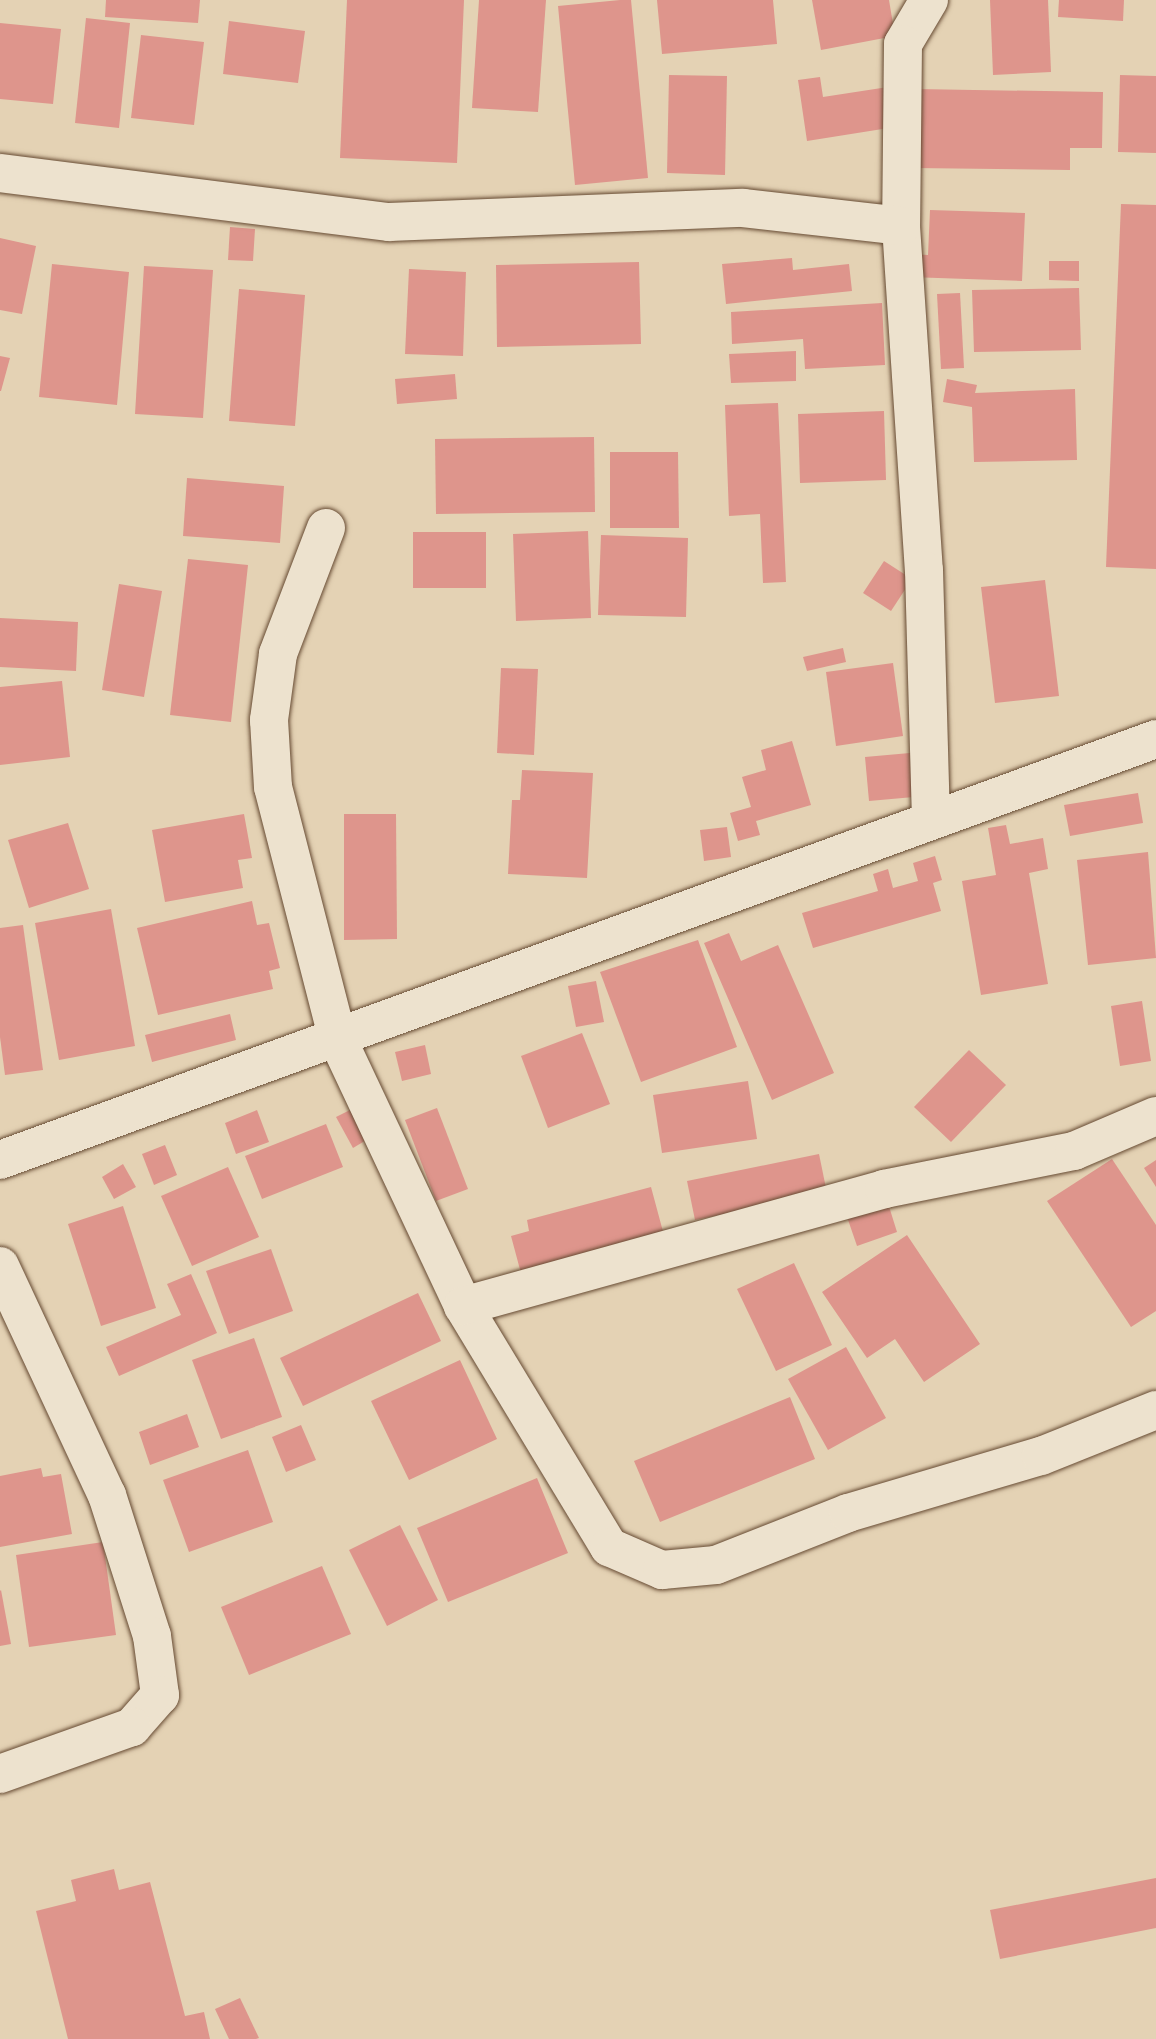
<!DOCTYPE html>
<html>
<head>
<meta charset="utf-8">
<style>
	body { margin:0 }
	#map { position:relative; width:1156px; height:2039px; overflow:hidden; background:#e4d2b4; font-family:"IM FELL Great Primer",serif }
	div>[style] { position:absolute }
	.building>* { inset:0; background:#de958c }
	.roads { filter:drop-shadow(0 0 2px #664a32) drop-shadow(0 0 2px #664a32) }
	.minor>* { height:38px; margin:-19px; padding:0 19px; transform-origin:19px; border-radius:19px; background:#ede2ce }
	span { translate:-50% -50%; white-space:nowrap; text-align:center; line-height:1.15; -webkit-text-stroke:7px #ede2ce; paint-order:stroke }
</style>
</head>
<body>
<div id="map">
	<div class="building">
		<i style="clip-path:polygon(106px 0,200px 0,198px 23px,105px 17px)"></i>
		<i style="clip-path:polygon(347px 0,464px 0,457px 163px,340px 158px)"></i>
		<i style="clip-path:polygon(479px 0,546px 0,538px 112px,472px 108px)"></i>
		<i style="clip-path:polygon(620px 0,631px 0,648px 178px,575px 185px,558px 6px)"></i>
		<i style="clip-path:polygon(657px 0,773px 0,777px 44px,662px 54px)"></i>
		<i style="clip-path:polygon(812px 0,889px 0,895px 36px,821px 50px)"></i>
		<i style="clip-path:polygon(990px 0,1048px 0,1051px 72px,993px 75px)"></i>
		<i style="clip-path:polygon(1059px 0,1124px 0,1123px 21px,1058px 17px)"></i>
		<i style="clip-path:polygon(86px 18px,130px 23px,119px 128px,75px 123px)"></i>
		<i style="clip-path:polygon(229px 21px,305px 31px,298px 83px,223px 74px)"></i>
		<i style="clip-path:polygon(0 23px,61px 29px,53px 104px,0 99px)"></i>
		<i style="clip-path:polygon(141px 35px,204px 42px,194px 125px,131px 118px)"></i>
		<i style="clip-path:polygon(669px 75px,727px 76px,725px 175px,667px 173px)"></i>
		<i style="clip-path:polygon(1120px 75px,1156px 76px,1156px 153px,1118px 152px)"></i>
		<i style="clip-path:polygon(820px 77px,823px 97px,888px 87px,895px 127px,807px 141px,798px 80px)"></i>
		<i style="clip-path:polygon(916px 89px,1103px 92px,1102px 148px,1070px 148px,1070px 170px,914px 168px)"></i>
		<i style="clip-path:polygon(1121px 204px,1156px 205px,1156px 569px,1106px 567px)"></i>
		<i style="clip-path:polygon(930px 210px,1025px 213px,1022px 281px,909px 277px,911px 254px,928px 255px)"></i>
		<i style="clip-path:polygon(230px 227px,255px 229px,253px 261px,228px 260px)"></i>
		<i style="clip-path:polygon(0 238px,36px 246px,22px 314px,0 310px)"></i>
		<i style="clip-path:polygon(792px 258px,793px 270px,849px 264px,852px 291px,726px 304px,722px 264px)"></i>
		<i style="clip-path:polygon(1049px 261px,1079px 261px,1079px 281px,1049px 280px)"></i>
		<i style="clip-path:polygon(639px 262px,641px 344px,497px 347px,496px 265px)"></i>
		<i style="clip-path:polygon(52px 264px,129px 272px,117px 405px,39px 397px)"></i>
		<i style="clip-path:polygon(144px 266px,213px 270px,203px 418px,135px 414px)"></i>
		<i style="clip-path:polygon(409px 269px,466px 272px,463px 356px,405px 354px)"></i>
		<i style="clip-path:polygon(1079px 288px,1081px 350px,974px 352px,972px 290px)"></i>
		<i style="clip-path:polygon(239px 289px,305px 295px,295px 426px,229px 421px)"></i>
		<i style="clip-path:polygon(960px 293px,964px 368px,941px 369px,937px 294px)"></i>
		<i style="clip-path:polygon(882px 303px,885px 365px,805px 369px,803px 339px,732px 344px,731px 312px)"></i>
		<i style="clip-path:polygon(796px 351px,796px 381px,731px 383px,729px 354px)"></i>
		<i style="clip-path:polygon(0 356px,10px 358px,1px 391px,0 391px)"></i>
		<i style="clip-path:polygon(455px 374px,457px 399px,397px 404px,395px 379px)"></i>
		<i style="clip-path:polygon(947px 379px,977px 385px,975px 393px,1075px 389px,1077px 460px,974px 462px,972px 407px,943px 402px)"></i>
		<i style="clip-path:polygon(778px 403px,786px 582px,763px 583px,760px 514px,729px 516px,725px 405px)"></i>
		<i style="clip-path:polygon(884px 411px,886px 480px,800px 483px,798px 414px)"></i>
		<i style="clip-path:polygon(594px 437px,595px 512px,436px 514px,435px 439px)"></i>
		<i style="clip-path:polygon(610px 452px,678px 452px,679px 528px,610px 528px)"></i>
		<i style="clip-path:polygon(187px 478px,284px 486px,280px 543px,183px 536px)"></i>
		<i style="clip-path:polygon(588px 531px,591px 618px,516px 621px,513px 534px)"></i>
		<i style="clip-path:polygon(413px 532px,486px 532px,486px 588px,413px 588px)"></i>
		<i style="clip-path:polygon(601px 535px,688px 538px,686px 617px,598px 615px)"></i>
		<i style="clip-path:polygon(188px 559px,248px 565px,231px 722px,170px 715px)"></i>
		<i style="clip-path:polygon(884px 561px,912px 579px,891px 611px,863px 593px)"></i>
		<i style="clip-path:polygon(1045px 580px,1059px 696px,995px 703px,981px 587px)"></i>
		<i style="clip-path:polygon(119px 584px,162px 591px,144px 697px,102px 690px)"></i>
		<i style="clip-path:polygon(0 618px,78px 622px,76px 671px,0 667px)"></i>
		<i style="clip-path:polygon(843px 648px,846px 662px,807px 671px,803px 657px)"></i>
		<i style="clip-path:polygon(893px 663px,903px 736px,836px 746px,826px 672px)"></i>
		<i style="clip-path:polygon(501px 668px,538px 669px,534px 755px,497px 753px)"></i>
		<i style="clip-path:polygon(62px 681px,70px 757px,0 765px,0 687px)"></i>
		<i style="clip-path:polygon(792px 741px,811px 805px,756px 821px,760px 835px,738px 841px,730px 813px,751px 807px,742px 777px,766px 770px,761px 750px)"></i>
		<i style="clip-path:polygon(921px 752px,925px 796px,869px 801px,865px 757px)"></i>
		<i style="clip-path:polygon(522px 770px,593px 773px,587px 878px,508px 874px,512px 800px,520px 800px)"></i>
		<i style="clip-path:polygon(1138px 793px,1143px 823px,1070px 836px,1064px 805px)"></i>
		<i style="clip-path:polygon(244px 814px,252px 858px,238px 860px,243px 888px,165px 902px,152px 830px)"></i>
		<i style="clip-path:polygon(344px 814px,396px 814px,397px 939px,344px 940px)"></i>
		<i style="clip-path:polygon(68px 823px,89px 889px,29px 908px,8px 840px)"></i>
		<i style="clip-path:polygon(1006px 825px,1010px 844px,1043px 838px,1048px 869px,1029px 873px,1048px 984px,981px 995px,962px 881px,996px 875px,988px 828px)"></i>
		<i style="clip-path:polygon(727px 827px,731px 857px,704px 861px,700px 830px)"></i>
		<i style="clip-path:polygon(1148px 852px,1156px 958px,1088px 965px,1077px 860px)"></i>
		<i style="clip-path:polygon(935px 856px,942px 880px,933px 883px,941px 911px,813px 948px,802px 913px,878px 891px,873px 874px,888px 869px,893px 888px,918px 881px,913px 863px)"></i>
		<i style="clip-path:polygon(252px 901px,257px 925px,269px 923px,280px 968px,269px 971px,273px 989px,158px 1015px,137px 928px)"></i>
		<i style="clip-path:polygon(111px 909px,135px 1046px,59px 1060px,35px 923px)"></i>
		<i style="clip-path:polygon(23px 925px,43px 1070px,5px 1075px,0 1037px,0 928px)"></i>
		<i style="clip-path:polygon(729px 933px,741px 961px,778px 945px,834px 1073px,772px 1100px,704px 943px)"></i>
		<i style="clip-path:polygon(698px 940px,737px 1047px,641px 1082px,600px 972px)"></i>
		<i style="clip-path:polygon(596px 981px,604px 1022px,576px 1027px,568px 986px)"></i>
		<i style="clip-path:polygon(1142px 1001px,1151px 1061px,1120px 1066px,1111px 1006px)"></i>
		<i style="clip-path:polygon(230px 1014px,236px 1040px,152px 1062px,145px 1035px)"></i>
		<i style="clip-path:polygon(582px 1033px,610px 1104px,548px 1128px,521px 1056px)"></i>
		<i style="clip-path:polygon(425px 1045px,431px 1074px,402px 1081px,395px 1052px)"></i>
		<i style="clip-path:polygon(969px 1050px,1006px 1085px,951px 1142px,914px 1107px)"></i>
		<i style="clip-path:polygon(748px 1081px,757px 1139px,662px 1153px,653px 1095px)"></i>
		<i style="clip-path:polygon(437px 1108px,468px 1189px,436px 1201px,405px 1120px)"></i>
		<i style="clip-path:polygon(352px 1109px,368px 1139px,353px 1148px,336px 1117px)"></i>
		<i style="clip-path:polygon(257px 1110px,269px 1142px,236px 1154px,225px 1123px)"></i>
		<i style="clip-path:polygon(326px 1124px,343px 1167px,262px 1199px,245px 1156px)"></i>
		<i style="clip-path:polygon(165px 1145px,177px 1175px,154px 1185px,142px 1154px)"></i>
		<i style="clip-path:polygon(819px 1154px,827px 1193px,695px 1220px,687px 1181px)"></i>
		<i style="clip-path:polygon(1112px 1159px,1156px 1225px,1156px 1311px,1131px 1327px,1047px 1201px)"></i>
		<i style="clip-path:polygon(1156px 1160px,1156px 1187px,1144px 1168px)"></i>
		<i style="clip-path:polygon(123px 1164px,136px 1187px,114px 1199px,102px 1177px)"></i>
		<i style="clip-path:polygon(228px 1167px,259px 1237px,192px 1266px,161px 1196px)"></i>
		<i style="clip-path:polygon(651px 1187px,665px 1239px,522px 1277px,511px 1236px,529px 1231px,527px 1220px)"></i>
		<i style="clip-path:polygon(887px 1200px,897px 1232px,857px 1246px,846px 1214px)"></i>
		<i style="clip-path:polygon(123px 1206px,156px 1308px,101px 1326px,68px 1224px)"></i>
		<i style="clip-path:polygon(907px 1235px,980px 1344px,924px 1382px,895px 1339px,867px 1358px,822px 1292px)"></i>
		<i style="clip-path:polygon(271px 1249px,293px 1311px,229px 1334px,206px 1271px)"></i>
		<i style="clip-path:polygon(794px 1263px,832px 1345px,776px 1371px,737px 1289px)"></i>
		<i style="clip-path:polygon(191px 1274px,217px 1333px,119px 1376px,106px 1347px,181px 1315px,167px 1284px)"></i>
		<i style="clip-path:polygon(418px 1293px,441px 1341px,303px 1406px,280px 1358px)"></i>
		<i style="clip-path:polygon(254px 1338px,282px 1417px,221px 1439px,192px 1360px)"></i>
		<i style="clip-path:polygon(846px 1347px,886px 1418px,828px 1450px,788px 1379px)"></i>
		<i style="clip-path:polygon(460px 1360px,497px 1439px,409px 1480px,371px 1401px)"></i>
		<i style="clip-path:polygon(790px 1397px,815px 1459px,660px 1522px,634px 1461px)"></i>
		<i style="clip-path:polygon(187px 1414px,199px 1447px,150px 1465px,139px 1432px)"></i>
		<i style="clip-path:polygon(301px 1425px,316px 1460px,286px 1472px,272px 1437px)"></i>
		<i style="clip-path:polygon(248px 1450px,273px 1522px,189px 1552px,163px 1480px)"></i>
		<i style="clip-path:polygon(41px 1468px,43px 1477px,61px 1474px,72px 1534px,0 1547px,0 1476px)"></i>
		<i style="clip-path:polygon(537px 1478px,568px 1553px,448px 1602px,417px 1528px)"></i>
		<i style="clip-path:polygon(400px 1525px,438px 1600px,387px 1626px,349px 1550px)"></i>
		<i style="clip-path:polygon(103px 1542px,116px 1635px,29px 1647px,16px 1555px)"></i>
		<i style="clip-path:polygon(322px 1566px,351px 1634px,249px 1675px,221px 1607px)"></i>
		<i style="clip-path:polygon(1px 1590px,11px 1644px,0 1646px,0 1591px)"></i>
		<i style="clip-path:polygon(114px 1869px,119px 1890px,150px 1882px,185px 2016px,204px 2012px,210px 2039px,68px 2039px,36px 1911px,76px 1901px,71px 1880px)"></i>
		<i style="clip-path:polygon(1156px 1878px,1156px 1928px,1000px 1959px,990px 1910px)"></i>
		<i style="clip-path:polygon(240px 1998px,259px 2038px,256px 2039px,229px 2039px,215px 2009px)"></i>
	</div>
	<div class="roads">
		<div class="minor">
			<i style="left:929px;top:0;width:51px;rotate:120.6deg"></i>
			<i style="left:903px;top:44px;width:182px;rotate:90.6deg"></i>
			<i style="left:901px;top:226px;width:345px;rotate:86.2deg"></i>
			<i style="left:924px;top:570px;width:249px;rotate:88.4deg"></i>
			<i style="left:0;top:173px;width:392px;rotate:7.2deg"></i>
			<i style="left:389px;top:222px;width:354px;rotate:-2.3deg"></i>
			<i style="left:743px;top:208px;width:159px;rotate:6.5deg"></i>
			<i style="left:326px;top:528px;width:135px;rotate:110.9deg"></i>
			<i style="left:278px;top:654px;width:67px;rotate:97.8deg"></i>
			<i style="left:269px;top:720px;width:67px;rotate:86.6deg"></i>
			<i style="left:273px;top:787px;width:261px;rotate:75.6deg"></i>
			<i style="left:338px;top:1040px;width:294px;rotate:64.8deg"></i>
			<i style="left:463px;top:1306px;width:282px;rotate:58.8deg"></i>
			<i style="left:609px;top:1547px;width:58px;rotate:23.5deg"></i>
			<i style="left:662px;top:1570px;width:54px;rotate:-5.3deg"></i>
			<i style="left:716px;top:1565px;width:142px;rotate:-21.5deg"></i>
			<i style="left:848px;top:1513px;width:201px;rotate:-16.5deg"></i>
			<i style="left:1041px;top:1456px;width:124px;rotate:-21.8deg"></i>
			<i style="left:0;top:1160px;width:1230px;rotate:-20.01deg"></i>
			<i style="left:0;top:1266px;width:253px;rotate:65deg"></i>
			<i style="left:107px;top:1495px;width:148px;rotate:72.3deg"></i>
			<i style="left:152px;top:1636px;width:60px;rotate:82.3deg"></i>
			<i style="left:160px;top:1695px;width:43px;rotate:131.2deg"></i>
			<i style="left:132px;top:1727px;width:140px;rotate:160.4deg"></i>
			<i style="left:463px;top:1306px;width:437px;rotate:-15.5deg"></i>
			<i style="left:884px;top:1189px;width:194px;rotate:-11.3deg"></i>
			<i style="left:1074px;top:1151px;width:89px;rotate:-23.1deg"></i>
		</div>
	</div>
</div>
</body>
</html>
